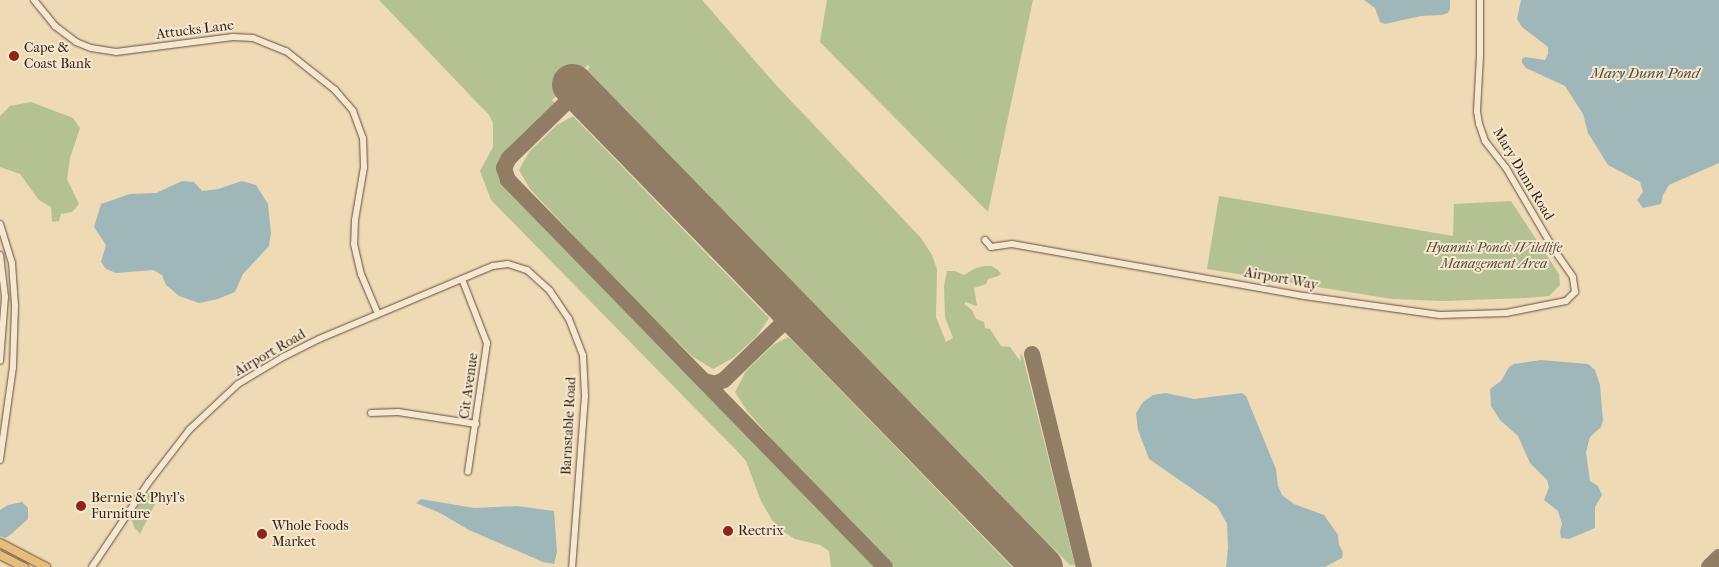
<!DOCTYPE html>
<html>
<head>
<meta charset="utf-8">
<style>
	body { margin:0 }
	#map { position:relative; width:1719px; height:567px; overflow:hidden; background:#efdab6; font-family:"IM FELL French Canon",serif }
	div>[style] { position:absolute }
	.green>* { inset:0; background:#b4c192 }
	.water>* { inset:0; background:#a0b7ba }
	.taxiway>* { height:16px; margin:-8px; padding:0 8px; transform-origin:8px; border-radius:8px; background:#907d63 }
	.runway>* { height:41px; margin:-20.5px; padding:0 20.5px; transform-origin:20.5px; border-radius:20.5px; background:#907d63 }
	.roads { filter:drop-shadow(0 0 1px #604e3a) drop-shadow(0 0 1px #604e3a) }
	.minor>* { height:6px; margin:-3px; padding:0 3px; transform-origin:3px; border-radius:3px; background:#f5e7d0 }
	.major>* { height:8px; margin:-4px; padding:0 4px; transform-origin:4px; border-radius:4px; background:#e8bd7b }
	.dots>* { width:14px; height:14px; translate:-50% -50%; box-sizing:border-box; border:2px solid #f5e7d0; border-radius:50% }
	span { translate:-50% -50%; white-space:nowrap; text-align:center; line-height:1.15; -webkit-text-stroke:4px #f5e7d0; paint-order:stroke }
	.street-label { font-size:14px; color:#312010 }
	.poi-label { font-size:14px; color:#312010 }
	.left { translate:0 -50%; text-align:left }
	.park-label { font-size:14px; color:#585037; font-style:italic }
	.water-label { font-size:15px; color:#524d43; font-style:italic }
</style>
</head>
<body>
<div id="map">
	<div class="green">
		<i style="clip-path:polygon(379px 0,702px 0,775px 84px,921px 238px,932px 255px,937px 269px,936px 317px,946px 342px,953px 338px,945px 317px,944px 286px,947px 271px,955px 271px,964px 275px,976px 268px,985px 266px,992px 266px,998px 270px,1001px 274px,998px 276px,988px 279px,986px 284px,974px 288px,977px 305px,975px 306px,966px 302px,964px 304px,972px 310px,976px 319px,984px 322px,985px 328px,990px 329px,1001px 346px,1010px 347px,1021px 362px,1020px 353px,1023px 357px,1075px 565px,1070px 565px,1033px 528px,587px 70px,590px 67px,588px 65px,580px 73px,581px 75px,552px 100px,555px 103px,503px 154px,497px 166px,499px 180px,875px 567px,831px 567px,829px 551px,820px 545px,795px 539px,784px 532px,772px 520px,761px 501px,746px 461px,739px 453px,491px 200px,480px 171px,493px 147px,493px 123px,489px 115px)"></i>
		<i style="clip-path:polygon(827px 0,1033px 0,988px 212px,820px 42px)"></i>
		<i style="clip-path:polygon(31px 102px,73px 118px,80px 128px,70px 158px,67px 179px,79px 204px,72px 212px,61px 214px,59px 221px,52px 222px,51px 207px,39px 200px,20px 174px,0 167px,0 116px,10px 106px)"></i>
		<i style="clip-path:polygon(573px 116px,769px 318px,757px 336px,733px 358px,713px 369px,693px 357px,614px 279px,530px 189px,519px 170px,529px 152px,557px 125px)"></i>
		<i style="clip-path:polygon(1219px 196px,1453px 236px,1454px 204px,1511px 201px,1559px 274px,1560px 285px,1549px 296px,1526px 298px,1443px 301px,1392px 299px,1207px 269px)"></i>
		<i style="clip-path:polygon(788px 337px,792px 340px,1012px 567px,894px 567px,784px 453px,747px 411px,735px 392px,746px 371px,773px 345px)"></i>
		<i style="clip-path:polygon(148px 492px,161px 492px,140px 534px,134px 527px,131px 518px)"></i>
	</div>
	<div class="water">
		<i style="clip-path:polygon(1364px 0,1450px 0,1450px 9px,1448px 13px,1442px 15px,1421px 16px,1385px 24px,1380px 22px,1375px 8px)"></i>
		<i style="clip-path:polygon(1521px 0,1719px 0,1719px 163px,1669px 185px,1663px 195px,1661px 204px,1643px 208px,1637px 200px,1643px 192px,1640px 182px,1608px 165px,1588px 133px,1583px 114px,1565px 86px,1526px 68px,1522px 63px,1522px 59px,1525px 57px,1545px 60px,1548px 54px,1548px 47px,1522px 27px,1517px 19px)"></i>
		<i style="clip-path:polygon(182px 181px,194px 182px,202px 191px,218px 189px,242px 181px,256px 185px,268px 204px,271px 233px,269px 246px,243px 274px,235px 292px,218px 299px,199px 303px,179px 296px,166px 285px,162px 275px,153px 270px,116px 273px,106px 269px,101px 262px,106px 245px,94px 227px,101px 204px,130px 194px,156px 193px)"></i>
		<i style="clip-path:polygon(1541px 360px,1588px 364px,1595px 370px,1600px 385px,1603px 421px,1601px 427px,1590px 437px,1586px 452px,1590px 481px,1598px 486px,1602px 495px,1595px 507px,1595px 528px,1569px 539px,1561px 538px,1560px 531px,1562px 524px,1558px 511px,1544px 500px,1549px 487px,1547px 480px,1530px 463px,1518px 436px,1500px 420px,1491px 406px,1490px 389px,1501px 381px,1509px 367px,1514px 364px)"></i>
		<i style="clip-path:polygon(1166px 393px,1194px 399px,1242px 393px,1246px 396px,1276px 469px,1278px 486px,1282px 495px,1294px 504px,1324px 515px,1338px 535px,1339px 545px,1343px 552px,1342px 558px,1325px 567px,1226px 567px,1228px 548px,1227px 524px,1217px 506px,1149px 459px,1138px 430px,1136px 413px,1143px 402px,1153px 395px)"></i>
		<i style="clip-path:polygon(421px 499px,474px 508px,517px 506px,554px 511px,557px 552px,554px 564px,543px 562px,469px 530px,440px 513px,416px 503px)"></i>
		<i style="clip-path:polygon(22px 502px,28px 508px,28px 519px,9px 536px,5px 538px,0 536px,0 510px,8px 505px)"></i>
	</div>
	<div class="taxiway">
		<i style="left:578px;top:91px;width:96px;rotate:135.8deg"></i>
		<i style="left:509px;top:158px;width:11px;rotate:117deg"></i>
		<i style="left:504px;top:168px;width:13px;rotate:72deg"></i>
		<i style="left:508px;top:180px;width:540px;rotate:45.75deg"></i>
		<i style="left:783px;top:323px;width:13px;rotate:-9deg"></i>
		<i style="left:796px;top:321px;width:12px;rotate:20deg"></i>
		<i style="left:1032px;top:354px;width:219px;rotate:76.3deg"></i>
		<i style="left:704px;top:381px;width:11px;rotate:15deg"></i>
		<i style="left:715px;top:384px;width:10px;rotate:-24deg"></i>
		<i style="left:724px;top:380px;width:82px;rotate:-44deg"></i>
		<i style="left:783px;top:323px;width:9px;rotate:-72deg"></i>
		<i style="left:786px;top:314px;width:15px;rotate:-106deg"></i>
		<i style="left:1709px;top:567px;width:14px;rotate:-45deg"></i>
	</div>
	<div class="runway">
		<i style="left:572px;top:84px;width:674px;rotate:45.78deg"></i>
	</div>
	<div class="roads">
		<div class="minor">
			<i style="left:34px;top:0;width:33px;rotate:51deg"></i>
			<i style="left:55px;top:26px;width:26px;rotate:37deg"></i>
			<i style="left:76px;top:42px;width:16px;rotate:22deg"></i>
			<i style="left:91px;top:48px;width:25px;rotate:9deg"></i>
			<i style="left:116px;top:52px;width:118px;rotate:-7.3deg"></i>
			<i style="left:233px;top:37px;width:20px;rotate:3deg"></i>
			<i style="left:253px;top:38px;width:35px;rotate:22deg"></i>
			<i style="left:286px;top:51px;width:63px;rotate:38.5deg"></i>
			<i style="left:335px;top:90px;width:28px;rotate:49deg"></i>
			<i style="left:353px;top:111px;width:29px;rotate:70deg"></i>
			<i style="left:363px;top:138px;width:29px;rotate:88deg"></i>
			<i style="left:364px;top:167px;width:54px;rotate:99.6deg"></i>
			<i style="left:355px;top:220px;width:24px;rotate:92deg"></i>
			<i style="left:354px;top:244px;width:31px;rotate:77deg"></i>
			<i style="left:361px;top:274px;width:43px;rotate:67deg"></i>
			<i style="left:0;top:224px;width:41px;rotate:72.9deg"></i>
			<i style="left:12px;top:263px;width:43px;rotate:86deg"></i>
			<i style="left:15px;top:306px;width:61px;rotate:91.9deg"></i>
			<i style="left:13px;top:367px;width:94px;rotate:98deg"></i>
			<i style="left:985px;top:240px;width:9px;rotate:49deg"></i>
			<i style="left:991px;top:247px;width:21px;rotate:-8deg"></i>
			<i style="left:1012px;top:244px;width:297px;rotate:10.1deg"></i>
			<i style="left:1304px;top:296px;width:137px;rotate:8deg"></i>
			<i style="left:1440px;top:315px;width:66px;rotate:-1.7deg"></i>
			<i style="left:1506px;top:313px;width:61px;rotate:-11.3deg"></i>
			<i style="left:1566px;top:301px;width:13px;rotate:-45deg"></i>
			<i style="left:1575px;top:292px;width:15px;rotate:-98deg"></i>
			<i style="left:1573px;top:277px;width:35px;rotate:-125deg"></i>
			<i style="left:1553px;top:248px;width:93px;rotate:-120.4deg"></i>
			<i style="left:1506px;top:168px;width:34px;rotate:-128deg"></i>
			<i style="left:1485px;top:141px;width:18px;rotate:-109deg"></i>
			<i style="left:1479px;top:124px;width:13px;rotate:-99deg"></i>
			<i style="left:1477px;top:111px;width:55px;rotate:-86.9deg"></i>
			<i style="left:1480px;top:56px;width:56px;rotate:-90deg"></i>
			<i style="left:0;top:255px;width:42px;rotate:83.2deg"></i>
			<i style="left:5px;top:297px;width:64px;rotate:94.5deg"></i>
			<i style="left:462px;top:279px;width:69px;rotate:68.7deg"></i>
			<i style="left:487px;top:343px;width:130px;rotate:98.4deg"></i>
			<i style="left:371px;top:413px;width:27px;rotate:-2deg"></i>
			<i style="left:398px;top:412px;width:79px;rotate:8.7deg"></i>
			<i style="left:92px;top:567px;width:102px;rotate:-56.2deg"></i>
			<i style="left:149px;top:482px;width:66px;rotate:-52.4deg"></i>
			<i style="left:189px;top:430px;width:67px;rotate:-43.2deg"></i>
			<i style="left:238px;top:384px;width:52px;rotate:-31deg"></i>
			<i style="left:283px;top:357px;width:40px;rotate:-26.6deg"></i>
			<i style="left:319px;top:339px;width:189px;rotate:-22.8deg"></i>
			<i style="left:493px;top:266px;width:15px;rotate:-8deg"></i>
			<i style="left:508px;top:264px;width:20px;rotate:18deg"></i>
			<i style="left:527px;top:270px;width:31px;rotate:42deg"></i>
			<i style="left:550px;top:291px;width:34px;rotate:56deg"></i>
			<i style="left:569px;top:319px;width:39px;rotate:69deg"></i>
			<i style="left:583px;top:355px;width:41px;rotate:87.2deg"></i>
			<i style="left:585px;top:396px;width:171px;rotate:94.3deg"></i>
		</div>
		<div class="major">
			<i style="left:0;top:543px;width:52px;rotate:27.6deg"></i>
			<i style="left:0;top:555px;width:27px;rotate:27deg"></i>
		</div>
	</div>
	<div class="dots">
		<i style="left:14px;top:56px;background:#8f2418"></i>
		<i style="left:81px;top:506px;background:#8f2418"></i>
		<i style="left:728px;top:531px;background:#8f2418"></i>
		<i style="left:262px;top:534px;background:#8f2418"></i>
	</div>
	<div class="street-label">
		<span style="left:195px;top:30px;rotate:-7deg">Attucks Lane</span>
		<span style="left:1523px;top:174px;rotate:59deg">Mary Dunn Road</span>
		<span style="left:1281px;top:279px;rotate:10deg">Airport Way</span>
		<span style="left:270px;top:353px;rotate:-30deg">Airport Road</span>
		<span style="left:469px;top:386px;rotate:-82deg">Cit Avenue</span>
		<span style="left:569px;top:426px;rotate:-87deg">Barnstable Road</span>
	</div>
	<div class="poi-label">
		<span class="left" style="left:24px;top:56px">Cape &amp;<br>Coast Bank</span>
		<span class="left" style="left:91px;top:506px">Bernie &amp; Phyl's<br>Furniture</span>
		<span class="left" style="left:272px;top:534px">Whole Foods<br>Market</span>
		<span class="left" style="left:738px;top:531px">Rectrix</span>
	</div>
	<div class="park-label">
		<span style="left:1494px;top:256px">Hyannis Ponds Wildlife<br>Management Area</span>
	</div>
	<div class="water-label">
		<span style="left:1645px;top:74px">Mary Dunn Pond</span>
	</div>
</div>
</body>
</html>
